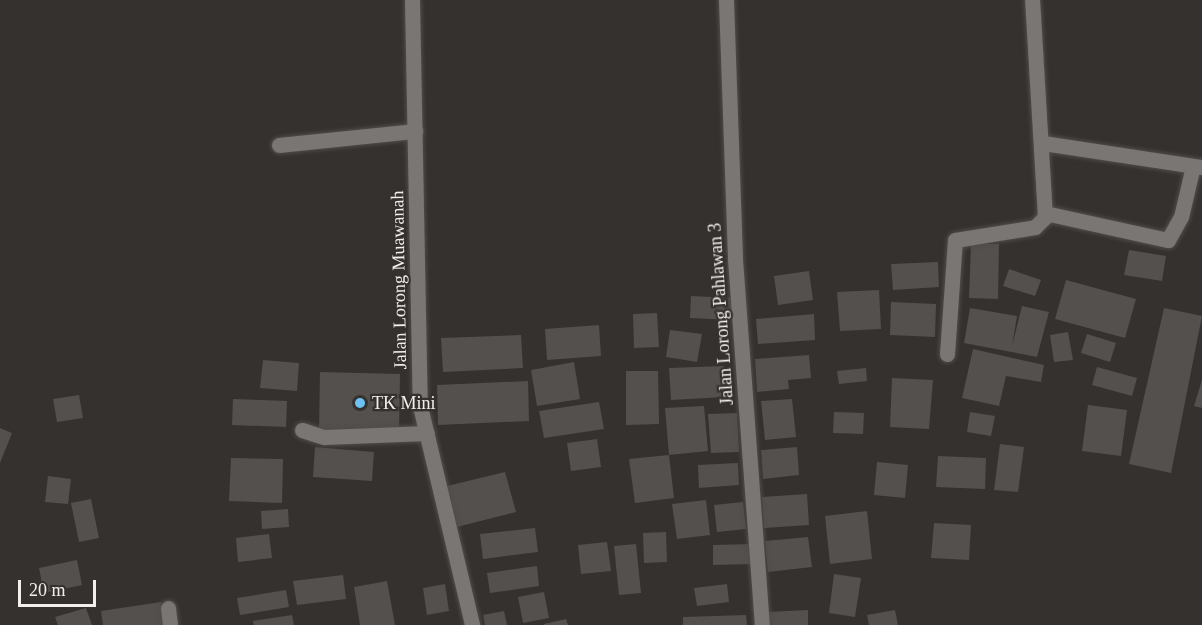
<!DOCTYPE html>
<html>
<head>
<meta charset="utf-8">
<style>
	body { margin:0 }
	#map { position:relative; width:1202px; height:625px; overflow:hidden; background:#34312f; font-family:"Times New Roman",serif }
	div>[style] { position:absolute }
	.building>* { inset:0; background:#53504e }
	.roads { filter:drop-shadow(0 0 2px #4f4d4b) drop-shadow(0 0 2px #4f4d4b) }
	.minor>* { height:15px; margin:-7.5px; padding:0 7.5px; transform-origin:7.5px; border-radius:7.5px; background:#797673 }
	.dots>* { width:16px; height:16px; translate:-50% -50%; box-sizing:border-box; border:3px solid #34312f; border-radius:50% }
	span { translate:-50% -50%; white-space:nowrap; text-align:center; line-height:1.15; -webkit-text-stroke:4.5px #34312f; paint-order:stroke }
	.street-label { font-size:18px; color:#f2f0ee }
	.poi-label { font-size:18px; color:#f2f0ee }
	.left { translate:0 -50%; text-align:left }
	.scale { position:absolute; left:18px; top:580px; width:78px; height:27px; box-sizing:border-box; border:3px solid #f2f0ee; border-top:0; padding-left:8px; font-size:18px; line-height:21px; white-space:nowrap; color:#f2f0ee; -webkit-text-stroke:4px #34312f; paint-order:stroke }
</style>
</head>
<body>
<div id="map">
	<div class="building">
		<i style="clip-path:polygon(971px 244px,999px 244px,998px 299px,969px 298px)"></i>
		<i style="clip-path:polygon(1129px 250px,1166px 256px,1162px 281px,1124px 275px)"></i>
		<i style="clip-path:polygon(938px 262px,939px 287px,893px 290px,891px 264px)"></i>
		<i style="clip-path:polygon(1009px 269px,1041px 280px,1035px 296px,1003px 286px)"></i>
		<i style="clip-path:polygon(809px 271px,813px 300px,778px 305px,774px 276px)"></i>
		<i style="clip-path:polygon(1066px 280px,1136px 299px,1125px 338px,1055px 319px)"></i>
		<i style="clip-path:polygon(879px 290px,881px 329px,840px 331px,837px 292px)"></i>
		<i style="clip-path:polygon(691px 296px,733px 298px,732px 320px,690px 318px)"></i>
		<i style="clip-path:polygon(891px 302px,936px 304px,935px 337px,890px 335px)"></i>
		<i style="clip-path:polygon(1022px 306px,1049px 312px,1037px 357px,964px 343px,970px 308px,1017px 316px,1012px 346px)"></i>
		<i style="clip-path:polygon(1164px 308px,1202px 316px,1171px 473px,1129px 464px)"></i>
		<i style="clip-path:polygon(657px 313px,659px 347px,634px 348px,633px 314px)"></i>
		<i style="clip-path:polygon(814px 314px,815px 340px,758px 344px,756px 319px)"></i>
		<i style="clip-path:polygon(599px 325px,601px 356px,547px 360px,545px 329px)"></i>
		<i style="clip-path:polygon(670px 330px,702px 334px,697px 362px,666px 357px)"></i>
		<i style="clip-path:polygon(1068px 332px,1073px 360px,1054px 362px,1050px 335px)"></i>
		<i style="clip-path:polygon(1087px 334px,1116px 343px,1110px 362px,1081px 353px)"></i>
		<i style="clip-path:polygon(521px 335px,523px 368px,443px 372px,441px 338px)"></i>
		<i style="clip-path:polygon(973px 349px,1044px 365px,1041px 382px,1006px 376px,999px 406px,962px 398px)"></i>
		<i style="clip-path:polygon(809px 355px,811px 378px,788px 380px,789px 389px,757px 392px,755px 359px)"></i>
		<i style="clip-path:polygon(263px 360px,299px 363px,297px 391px,260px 388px)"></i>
		<i style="clip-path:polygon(574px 362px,580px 399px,537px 406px,531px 370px)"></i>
		<i style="clip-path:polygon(724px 366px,725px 397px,671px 400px,669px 368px)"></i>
		<i style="clip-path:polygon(1097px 367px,1137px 378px,1132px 396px,1092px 385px)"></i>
		<i style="clip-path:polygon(866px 368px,867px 381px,839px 384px,837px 371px)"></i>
		<i style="clip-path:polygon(626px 371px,658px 371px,659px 424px,626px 425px)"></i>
		<i style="clip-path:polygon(320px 372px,400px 374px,399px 434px,319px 432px)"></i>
		<i style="clip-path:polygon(892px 378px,933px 380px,929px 429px,890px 427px)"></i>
		<i style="clip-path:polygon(1202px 380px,1202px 408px,1194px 406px)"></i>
		<i style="clip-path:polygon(528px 381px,529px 421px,438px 425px,437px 385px)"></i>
		<i style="clip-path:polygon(79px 395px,83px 418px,57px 422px,53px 399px)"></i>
		<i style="clip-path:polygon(233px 399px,287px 401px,286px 427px,232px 425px)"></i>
		<i style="clip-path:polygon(792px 399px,796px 437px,765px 440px,761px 401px)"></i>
		<i style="clip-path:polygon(599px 402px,604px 429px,544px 438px,539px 411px)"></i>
		<i style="clip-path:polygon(1088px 405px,1127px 410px,1121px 456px,1082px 451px)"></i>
		<i style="clip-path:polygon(704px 406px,708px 451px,669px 455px,665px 408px)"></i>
		<i style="clip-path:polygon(834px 412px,864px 413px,863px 434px,833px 433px)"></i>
		<i style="clip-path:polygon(970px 412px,995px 416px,991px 436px,967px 432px)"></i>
		<i style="clip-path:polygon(737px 413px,739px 452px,711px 453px,708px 414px)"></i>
		<i style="clip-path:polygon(0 428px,12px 433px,0 463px)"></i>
		<i style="clip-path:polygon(597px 439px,601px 467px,571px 471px,567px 443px)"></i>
		<i style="clip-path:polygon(1000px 444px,1024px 447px,1018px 492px,994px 490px)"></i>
		<i style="clip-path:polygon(315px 447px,374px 452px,372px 481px,313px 477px)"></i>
		<i style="clip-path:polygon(797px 447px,799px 475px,763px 479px,761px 450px)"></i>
		<i style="clip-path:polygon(669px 455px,674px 498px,635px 503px,629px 459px)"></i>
		<i style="clip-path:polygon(938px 456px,986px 458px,985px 489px,936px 487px)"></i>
		<i style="clip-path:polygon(231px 458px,283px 459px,282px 503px,229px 501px)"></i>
		<i style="clip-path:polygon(877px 462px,908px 465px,905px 498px,874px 495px)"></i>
		<i style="clip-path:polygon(738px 463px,739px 485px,699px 488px,698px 465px)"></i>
		<i style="clip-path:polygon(505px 472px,516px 512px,457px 527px,447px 486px)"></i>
		<i style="clip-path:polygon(48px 476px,71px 479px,68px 504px,45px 502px)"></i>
		<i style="clip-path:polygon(807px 494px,809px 525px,764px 528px,762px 497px)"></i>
		<i style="clip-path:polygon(91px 499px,99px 538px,79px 542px,71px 503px)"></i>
		<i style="clip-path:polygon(706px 500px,710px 535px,677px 539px,672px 504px)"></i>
		<i style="clip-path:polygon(743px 502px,746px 529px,717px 532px,714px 505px)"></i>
		<i style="clip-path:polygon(288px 509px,289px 527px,262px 529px,261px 511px)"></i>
		<i style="clip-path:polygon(867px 511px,872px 559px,830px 564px,825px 516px)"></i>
		<i style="clip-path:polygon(934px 523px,971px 525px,969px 560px,931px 558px)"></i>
		<i style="clip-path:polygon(535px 528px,538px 552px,483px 559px,480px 534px)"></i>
		<i style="clip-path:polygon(666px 532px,667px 562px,644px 563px,643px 533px)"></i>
		<i style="clip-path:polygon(269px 534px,272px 558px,238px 562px,236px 538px)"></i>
		<i style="clip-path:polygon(808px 537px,812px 567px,768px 572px,765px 541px)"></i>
		<i style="clip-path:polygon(607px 542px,611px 571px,581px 574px,578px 545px)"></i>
		<i style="clip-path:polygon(636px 544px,641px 593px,619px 595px,614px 546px)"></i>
		<i style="clip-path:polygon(753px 544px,754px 564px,713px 565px,713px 545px)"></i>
		<i style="clip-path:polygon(77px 560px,82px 585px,44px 593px,39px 568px)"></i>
		<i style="clip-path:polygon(537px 566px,539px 586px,490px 593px,487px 573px)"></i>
		<i style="clip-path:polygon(834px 574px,861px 578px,855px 617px,829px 613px)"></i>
		<i style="clip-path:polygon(343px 575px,346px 599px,297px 605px,293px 581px)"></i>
		<i style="clip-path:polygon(387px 581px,395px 625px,360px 625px,354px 587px)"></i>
		<i style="clip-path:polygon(445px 584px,449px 611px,427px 615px,423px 588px)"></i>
		<i style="clip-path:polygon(727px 584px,729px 602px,697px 606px,694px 588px)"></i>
		<i style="clip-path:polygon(286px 590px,289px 607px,240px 615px,237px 598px)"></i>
		<i style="clip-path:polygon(544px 592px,549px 618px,523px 623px,518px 597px)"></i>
		<i style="clip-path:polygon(161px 602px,164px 625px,103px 625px,101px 611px)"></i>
		<i style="clip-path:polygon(86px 608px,92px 625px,58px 625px,55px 617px)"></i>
		<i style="clip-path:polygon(808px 610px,808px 625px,768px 625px,767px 612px)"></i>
		<i style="clip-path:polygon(895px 610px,898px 625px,869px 625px,867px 615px)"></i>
		<i style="clip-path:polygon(504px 611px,507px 625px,485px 625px,483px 615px)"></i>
		<i style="clip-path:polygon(292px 615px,294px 625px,254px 625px,253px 621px)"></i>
		<i style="clip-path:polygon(746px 615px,747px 625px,683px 625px,683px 617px)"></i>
		<i style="clip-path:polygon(566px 619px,568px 625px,544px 625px,544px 624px)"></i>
	</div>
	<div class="roads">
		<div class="minor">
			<i style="left:412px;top:0;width:406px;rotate:88.9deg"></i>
			<i style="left:420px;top:406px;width:225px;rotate:76.6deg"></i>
			<i style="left:726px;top:0;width:259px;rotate:88deg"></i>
			<i style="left:735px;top:259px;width:367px;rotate:85.8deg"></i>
			<i style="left:1043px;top:143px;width:161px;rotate:8.6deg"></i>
			<i style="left:279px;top:145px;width:137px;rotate:-5.9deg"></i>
			<i style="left:1045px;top:213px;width:126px;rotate:12.4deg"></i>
			<i style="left:1168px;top:240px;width:26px;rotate:-61deg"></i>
			<i style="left:1181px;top:217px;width:52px;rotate:-76.8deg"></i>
			<i style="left:947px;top:354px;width:114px;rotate:-86deg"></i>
			<i style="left:955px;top:240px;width:81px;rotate:-9.2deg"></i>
			<i style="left:1035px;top:227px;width:14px;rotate:-45deg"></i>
			<i style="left:1045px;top:217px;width:217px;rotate:-93.4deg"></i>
			<i style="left:302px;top:430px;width:23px;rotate:18deg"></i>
			<i style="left:324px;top:437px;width:103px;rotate:-2.2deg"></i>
			<i style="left:168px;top:608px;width:17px;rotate:83deg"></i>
		</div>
	</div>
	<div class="dots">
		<i style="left:360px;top:403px;background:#6cc3f2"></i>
	</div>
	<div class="street-label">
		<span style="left:399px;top:280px;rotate:-91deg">Jalan Lorong Muawanah</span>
		<span style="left:721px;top:314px;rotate:-94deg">Jalan Lorong Pahlawan 3</span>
	</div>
	<div class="poi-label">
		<span class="left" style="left:372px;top:403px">TK Mini</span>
	</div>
	<div class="scale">20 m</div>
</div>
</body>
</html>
